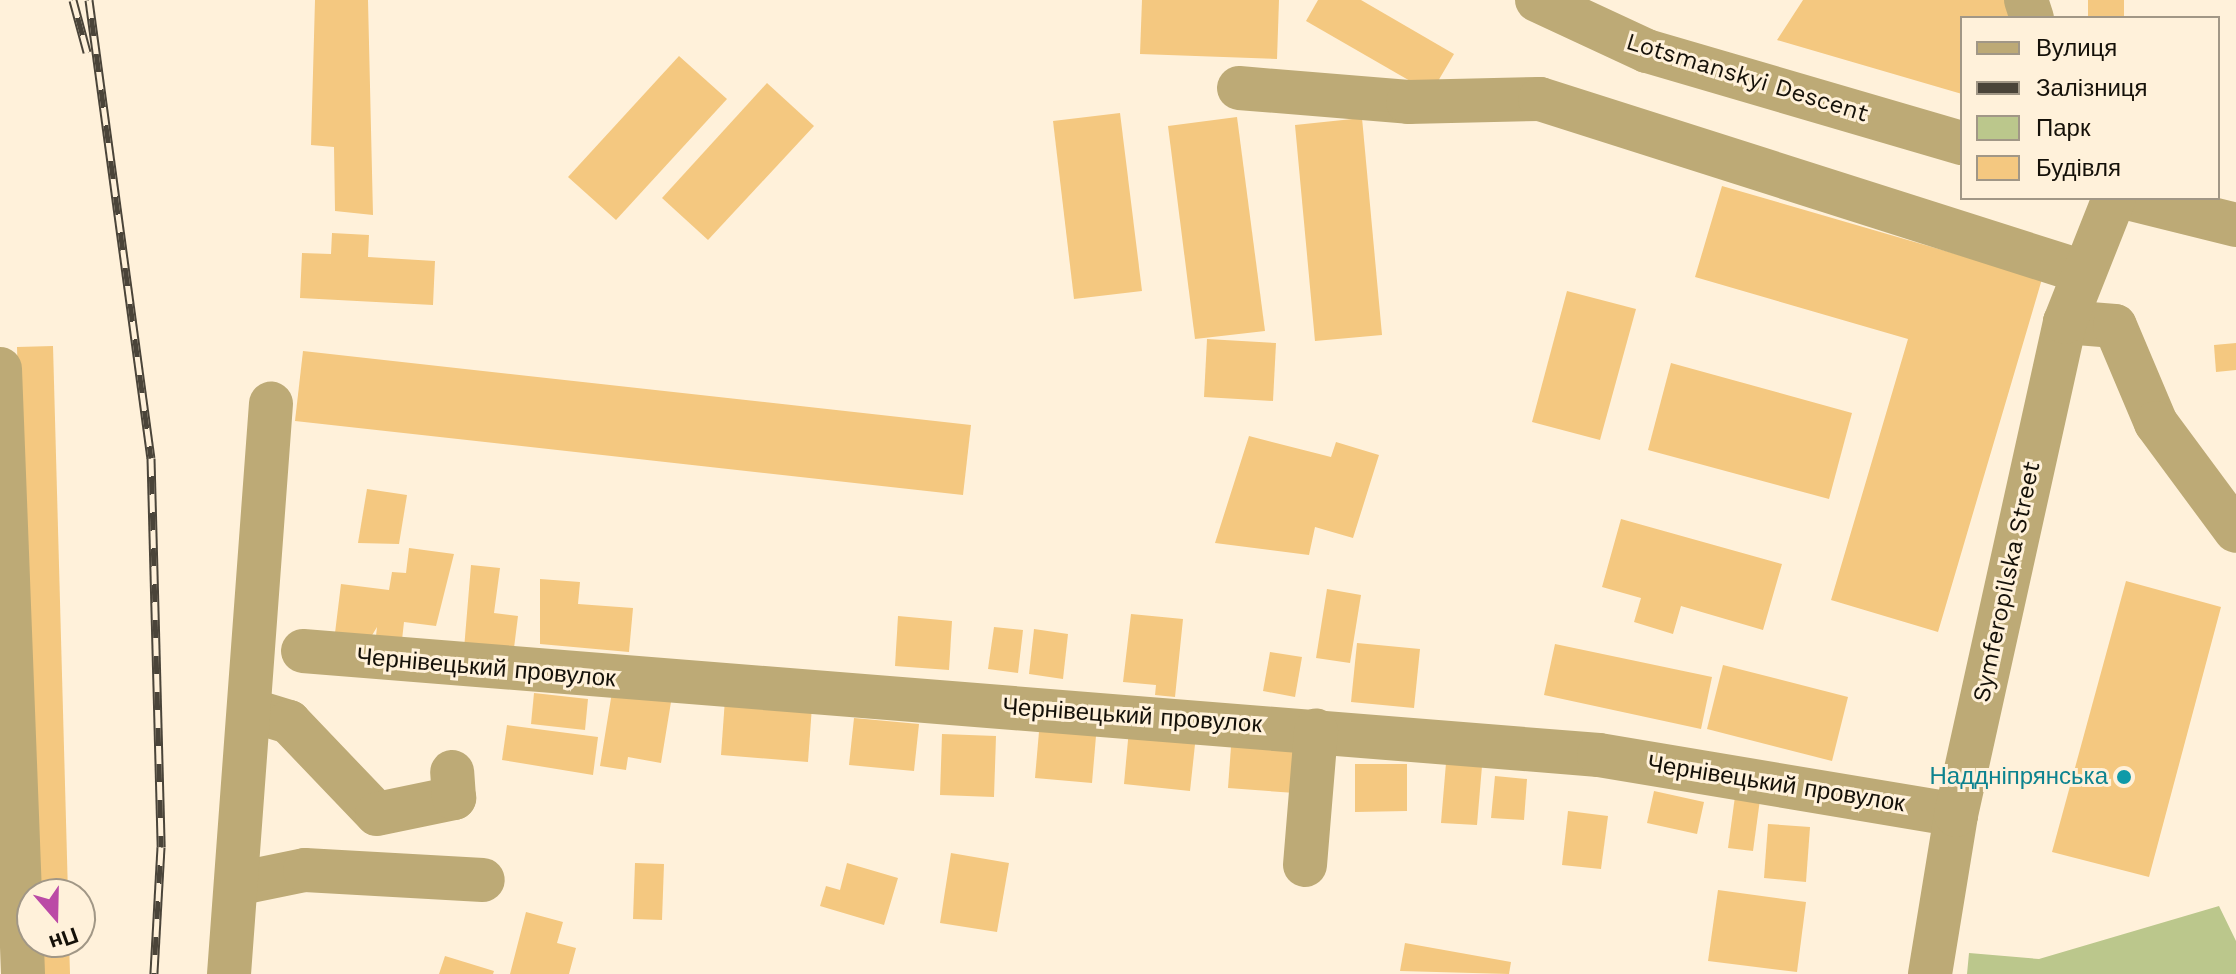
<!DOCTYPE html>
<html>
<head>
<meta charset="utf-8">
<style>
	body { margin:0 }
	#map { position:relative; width:2236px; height:974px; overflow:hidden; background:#fff1da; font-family:"Work Sans",sans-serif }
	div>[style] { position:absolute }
	.green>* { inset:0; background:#bbc78c }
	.building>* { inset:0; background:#f4c880 }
	.minor>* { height:44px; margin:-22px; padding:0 22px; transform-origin:22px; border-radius:22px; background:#bdaa76 }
	.rail>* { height:9px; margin-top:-4.5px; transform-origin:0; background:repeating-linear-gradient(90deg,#fff1da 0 18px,#4a4439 0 36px); box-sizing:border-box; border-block:2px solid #4a4439 }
	.dots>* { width:22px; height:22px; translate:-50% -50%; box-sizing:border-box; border:4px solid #fff1da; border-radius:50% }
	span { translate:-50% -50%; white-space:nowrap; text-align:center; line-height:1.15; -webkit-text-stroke:6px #fff1da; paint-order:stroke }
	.street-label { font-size:24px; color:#151109 }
	.culture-label { font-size:24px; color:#0d838f }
	.right { translate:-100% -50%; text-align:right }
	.legend { position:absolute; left:1960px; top:16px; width:260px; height:184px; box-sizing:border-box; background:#fff1da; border:2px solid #a19786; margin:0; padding:10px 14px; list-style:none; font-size:24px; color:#151109 }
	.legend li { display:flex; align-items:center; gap:16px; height:40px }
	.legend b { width:40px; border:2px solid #a19786 }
	.north { position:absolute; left:16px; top:878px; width:80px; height:80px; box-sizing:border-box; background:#fff1da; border:2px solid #a19786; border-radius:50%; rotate:160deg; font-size:22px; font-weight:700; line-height:32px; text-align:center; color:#151109 }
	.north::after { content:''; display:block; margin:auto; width:28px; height:36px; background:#bb4aa6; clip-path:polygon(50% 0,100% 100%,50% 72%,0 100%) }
</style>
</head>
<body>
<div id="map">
	<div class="green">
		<i style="clip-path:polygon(2219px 906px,2236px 941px,2236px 974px,1967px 974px,1969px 953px,2039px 959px)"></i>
	</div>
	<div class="building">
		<i style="clip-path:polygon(315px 0,368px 0,373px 215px,335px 211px,334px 147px,311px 145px)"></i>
		<i style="clip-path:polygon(1142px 0,1279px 0,1277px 59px,1140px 54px)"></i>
		<i style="clip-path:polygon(1318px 0,1361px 0,1454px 54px,1431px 93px,1306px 21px)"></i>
		<i style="clip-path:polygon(1803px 0,2015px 0,2009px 18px,1962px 18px,1962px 94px,1777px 40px)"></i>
		<i style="clip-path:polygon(2088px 0,2124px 0,2124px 18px,2088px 18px)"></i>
		<i style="clip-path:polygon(679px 56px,727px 99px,616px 220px,568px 177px)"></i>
		<i style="clip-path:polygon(767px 83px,814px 126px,708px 240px,662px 198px)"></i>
		<i style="clip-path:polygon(1120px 113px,1142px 291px,1074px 299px,1053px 121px)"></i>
		<i style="clip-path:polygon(1237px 117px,1265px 331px,1195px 339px,1168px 126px)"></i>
		<i style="clip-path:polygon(1362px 118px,1382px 335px,1315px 341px,1295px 125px)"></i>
		<i style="clip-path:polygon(1722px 186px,2042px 279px,1938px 632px,1831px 600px,1908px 339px,1695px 277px)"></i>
		<i style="clip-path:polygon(332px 233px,369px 235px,368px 257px,435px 261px,433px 305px,300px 298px,302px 253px,331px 254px)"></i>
		<i style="clip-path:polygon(1567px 291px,1636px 309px,1600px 440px,1532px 422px)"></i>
		<i style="clip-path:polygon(1207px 339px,1276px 343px,1273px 401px,1204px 397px)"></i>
		<i style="clip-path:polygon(2236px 343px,2236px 370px,2216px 372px,2214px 345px)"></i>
		<i style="clip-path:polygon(53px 346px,68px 894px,32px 894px,17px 347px)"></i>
		<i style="clip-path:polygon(303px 351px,971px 425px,963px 495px,295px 421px)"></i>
		<i style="clip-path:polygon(1671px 363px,1852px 413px,1829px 499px,1648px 450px)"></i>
		<i style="clip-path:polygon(1249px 436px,1331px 457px,1336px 442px,1379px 455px,1353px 538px,1315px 527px,1309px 555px,1215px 543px)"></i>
		<i style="clip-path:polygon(367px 489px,407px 495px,399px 544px,358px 543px)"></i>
		<i style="clip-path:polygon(1621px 519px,1782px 564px,1763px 630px,1681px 606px,1673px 634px,1634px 622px,1641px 598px,1602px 587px)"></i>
		<i style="clip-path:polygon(409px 548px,454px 554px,436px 626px,404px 622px,402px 640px,376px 636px,377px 627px,371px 637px,335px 633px,341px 584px,389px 590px,392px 572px,406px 573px)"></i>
		<i style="clip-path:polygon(471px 565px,500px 568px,494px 613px,518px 616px,513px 656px,464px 649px)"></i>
		<i style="clip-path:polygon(540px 579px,580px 582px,578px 604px,633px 608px,629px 652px,540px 644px)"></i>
		<i style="clip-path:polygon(2126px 581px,2221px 607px,2149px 877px,2052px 852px)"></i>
		<i style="clip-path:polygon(1327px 589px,1361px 595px,1350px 663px,1316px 658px)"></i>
		<i style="clip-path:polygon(1131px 614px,1183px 619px,1175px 697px,1155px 695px,1156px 685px,1123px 682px)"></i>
		<i style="clip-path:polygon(898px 616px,952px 621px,949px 670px,895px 666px)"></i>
		<i style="clip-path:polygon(994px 627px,1023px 630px,1018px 673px,988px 669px)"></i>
		<i style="clip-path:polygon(1034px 629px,1068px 634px,1063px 679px,1029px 674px)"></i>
		<i style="clip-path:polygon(1357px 643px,1420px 649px,1414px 708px,1351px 702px)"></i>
		<i style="clip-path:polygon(1555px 644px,1712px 677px,1701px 729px,1544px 695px)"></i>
		<i style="clip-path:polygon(1270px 652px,1302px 657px,1295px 697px,1263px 691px)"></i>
		<i style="clip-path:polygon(1723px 665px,1848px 697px,1832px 761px,1707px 729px)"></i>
		<i style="clip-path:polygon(612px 692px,671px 702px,661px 763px,628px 757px,626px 770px,600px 766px)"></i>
		<i style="clip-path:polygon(534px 693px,588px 699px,585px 730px,531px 724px)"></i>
		<i style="clip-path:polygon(725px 699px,812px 706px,808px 762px,721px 755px)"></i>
		<i style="clip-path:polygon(854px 718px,919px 724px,914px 771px,849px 765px)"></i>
		<i style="clip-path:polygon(1040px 720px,1097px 724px,1092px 783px,1035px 778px)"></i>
		<i style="clip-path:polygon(507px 725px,598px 737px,593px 775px,502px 760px)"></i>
		<i style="clip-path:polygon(1129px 729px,1196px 735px,1190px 791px,1124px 784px)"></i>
		<i style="clip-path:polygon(1232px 733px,1299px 738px,1295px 793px,1228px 788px)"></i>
		<i style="clip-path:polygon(942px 734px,996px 736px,994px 797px,940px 795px)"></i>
		<i style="clip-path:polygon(1446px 763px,1482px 766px,1477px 825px,1441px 823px)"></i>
		<i style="clip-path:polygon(1355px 764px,1407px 764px,1407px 811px,1355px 812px)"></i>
		<i style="clip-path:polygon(1495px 776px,1527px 779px,1524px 820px,1491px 818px)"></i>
		<i style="clip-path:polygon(1736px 789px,1761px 792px,1753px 851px,1728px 848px)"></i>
		<i style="clip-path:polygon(1654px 791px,1704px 802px,1697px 834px,1647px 823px)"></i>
		<i style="clip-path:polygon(1568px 811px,1608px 816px,1601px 869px,1562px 865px)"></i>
		<i style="clip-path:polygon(1768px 824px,1810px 827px,1806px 882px,1764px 878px)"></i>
		<i style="clip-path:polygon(951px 853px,1009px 863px,997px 932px,940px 923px)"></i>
		<i style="clip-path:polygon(635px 863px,664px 864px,662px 920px,633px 919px)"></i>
		<i style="clip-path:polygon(847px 863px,898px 878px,884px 925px,820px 906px,826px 886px,840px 890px)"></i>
		<i style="clip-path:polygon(1718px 890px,1806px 902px,1797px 972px,1708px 961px)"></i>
		<i style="clip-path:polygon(526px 912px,563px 922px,557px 943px,576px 948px,569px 974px,510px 974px)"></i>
		<i style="clip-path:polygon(34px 942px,69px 942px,70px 974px,35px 974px)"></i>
		<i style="clip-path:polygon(1405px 943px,1511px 962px,1509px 974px,1400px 971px)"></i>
		<i style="clip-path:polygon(445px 956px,494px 971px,493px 974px,439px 974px)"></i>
	</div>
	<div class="minor">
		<i style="left:1537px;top:0;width:121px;rotate:24.9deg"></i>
		<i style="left:1647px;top:51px;width:328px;rotate:16.3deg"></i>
		<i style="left:2026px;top:0;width:19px;rotate:72deg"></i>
		<i style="left:1239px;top:88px;width:170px;rotate:4.7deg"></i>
		<i style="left:1408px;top:102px;width:132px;rotate:-1.3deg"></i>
		<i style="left:1540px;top:99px;width:570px;rotate:17.67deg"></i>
		<i style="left:2127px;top:198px;width:112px;rotate:13.9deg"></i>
		<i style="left:2065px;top:322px;width:50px;rotate:4.6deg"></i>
		<i style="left:2115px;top:326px;width:105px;rotate:67.1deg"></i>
		<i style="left:2156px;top:423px;width:134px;rotate:53.5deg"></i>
		<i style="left:0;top:369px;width:605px;rotate:87.82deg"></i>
		<i style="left:303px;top:651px;width:1300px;rotate:4.59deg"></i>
		<i style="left:1599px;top:755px;width:362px;rotate:9.5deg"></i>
		<i style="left:250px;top:710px;width:41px;rotate:17.1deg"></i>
		<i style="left:289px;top:722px;width:127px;rotate:46.3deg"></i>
		<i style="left:377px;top:814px;width:79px;rotate:-11.7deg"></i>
		<i style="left:454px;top:798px;width:26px;rotate:-94deg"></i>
		<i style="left:1305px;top:865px;width:135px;rotate:-85.3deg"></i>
		<i style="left:236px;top:884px;width:70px;rotate:-11.5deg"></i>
		<i style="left:305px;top:870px;width:178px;rotate:3.2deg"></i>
		<i style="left:229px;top:974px;width:572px;rotate:-85.79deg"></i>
		<i style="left:1930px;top:974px;width:161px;rotate:-80.7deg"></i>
		<i style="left:1956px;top:815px;width:505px;rotate:-77.53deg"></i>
		<i style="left:2065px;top:322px;width:133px;rotate:-68.4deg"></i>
	</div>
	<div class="rail">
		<i style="left:73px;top:0;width:54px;rotate:74.9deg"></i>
		<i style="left:89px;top:0;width:462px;rotate:82.3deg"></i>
		<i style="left:151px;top:458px;width:389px;rotate:88.5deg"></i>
		<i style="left:161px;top:847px;width:127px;rotate:93.2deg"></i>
	</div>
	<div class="dots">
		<i style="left:2124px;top:777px;background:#0f9aa8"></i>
	</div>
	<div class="street-label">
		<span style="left:1747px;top:78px;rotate:17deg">Lotsmanskyi Descent</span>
		<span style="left:2007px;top:582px;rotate:-78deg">Symferopilska Street</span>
		<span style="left:486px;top:668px;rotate:5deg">Чернівецький провулок</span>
		<span style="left:1132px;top:716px;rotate:4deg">Чернівецький провулок</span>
		<span style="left:1776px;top:784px;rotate:9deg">Чернівецький провулок</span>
	</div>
	<div class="culture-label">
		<span class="right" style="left:2108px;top:777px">Наддніпрянська</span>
	</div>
	<ul class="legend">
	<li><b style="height:10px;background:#bdaa76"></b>Вулиця</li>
	<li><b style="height:10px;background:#4a4439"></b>Залізниця</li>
	<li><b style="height:22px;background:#bbc78c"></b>Парк</li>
	<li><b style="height:22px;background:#f4c880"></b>Будівля</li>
	</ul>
	<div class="north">Пн</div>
</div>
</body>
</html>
